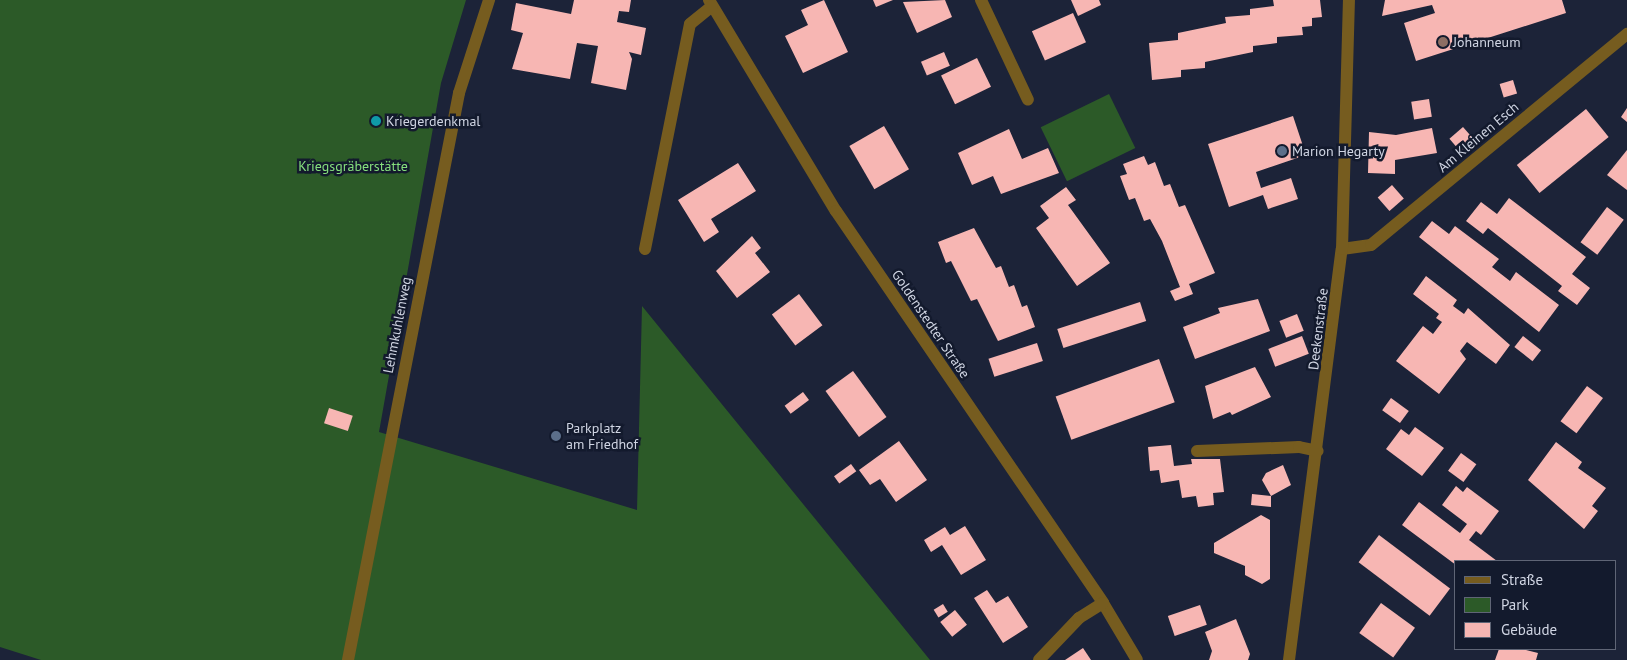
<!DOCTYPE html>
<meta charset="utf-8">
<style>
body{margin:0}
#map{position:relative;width:1627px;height:660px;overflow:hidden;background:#1c2338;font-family:"PT Sans",sans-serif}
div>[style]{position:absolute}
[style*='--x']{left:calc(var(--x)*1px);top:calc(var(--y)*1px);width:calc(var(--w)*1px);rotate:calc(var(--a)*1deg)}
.green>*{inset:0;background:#2c5a28;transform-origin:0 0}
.building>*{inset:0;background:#f7b6b3;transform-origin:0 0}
.minor>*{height:12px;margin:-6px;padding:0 6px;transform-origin:6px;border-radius:6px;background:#765c1f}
.dots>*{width:14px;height:14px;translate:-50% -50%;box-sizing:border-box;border:2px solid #131a2d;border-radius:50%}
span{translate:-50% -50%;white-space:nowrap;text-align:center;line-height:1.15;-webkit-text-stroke:5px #131a2d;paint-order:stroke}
.poi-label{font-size:14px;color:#d0d5e3}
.left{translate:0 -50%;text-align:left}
.street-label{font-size:14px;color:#d0d5e3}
.park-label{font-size:14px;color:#86df7d}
.legend{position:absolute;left:1454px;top:560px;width:162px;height:90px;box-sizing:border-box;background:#131a2d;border:1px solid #5f6576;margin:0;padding:6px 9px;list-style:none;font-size:15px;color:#d0d5e3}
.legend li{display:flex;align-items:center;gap:10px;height:25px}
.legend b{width:25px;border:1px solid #5f6576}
</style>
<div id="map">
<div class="green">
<i style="clip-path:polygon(0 0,466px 0,441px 83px,379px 432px,637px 510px,642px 306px,930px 660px,41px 660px,0 647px)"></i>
<i style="left:1109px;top:94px;width:60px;height:76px;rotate:64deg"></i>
</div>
<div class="building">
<i style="clip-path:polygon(574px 0,631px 0,629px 12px,619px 11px,617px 22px,646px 28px,641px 55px,629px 52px,632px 59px,626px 90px,591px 83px,598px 46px,577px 43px,570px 79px,512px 69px,523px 33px,511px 30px,516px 3px,571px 14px)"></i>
<i style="clip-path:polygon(824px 0,848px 52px,803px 73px,785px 36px,808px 25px,801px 10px)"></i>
<i style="clip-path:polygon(873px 0,893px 0,876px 7px)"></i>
<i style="clip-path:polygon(945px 0,952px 17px,917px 33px,903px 2px)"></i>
<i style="clip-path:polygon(1071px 0,1099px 0,1101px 5px,1078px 16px)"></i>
<i style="clip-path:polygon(1273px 0,1320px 0,1322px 17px,1312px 18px,1312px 26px,1302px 27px,1303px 35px,1277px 37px,1277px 43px,1253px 46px,1253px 52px,1205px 62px,1205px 68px,1181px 70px,1181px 77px,1152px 80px,1149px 43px,1178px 40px,1178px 33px,1226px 23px,1225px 17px,1250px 15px,1250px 9px,1274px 6px)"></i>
<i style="clip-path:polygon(1385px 0,1562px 0,1566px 13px,1416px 61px,1404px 23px,1435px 13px,1432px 5px,1382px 16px)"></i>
<i style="left:1073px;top:13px;width:32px;height:45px;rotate:66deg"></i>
<i style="left:944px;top:52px;width:15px;height:25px;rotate:67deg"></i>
<i style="left:977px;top:58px;width:32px;height:40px;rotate:64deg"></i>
<i style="left:1513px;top:80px;width:14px;height:14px;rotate:73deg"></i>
<i style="left:1429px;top:99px;width:18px;height:18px;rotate:81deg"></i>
<i style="clip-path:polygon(1627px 108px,1627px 122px,1621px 117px)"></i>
<i style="left:1586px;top:109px;width:36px;height:89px;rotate:51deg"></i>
<i style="clip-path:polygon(1293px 116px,1306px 155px,1256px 172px,1261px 188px,1291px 178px,1298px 199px,1268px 209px,1263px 195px,1229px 207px,1208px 144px)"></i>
<i style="left:884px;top:126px;width:50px;height:40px;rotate:60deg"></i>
<i style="left:1463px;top:127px;width:18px;height:18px;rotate:49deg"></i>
<i style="clip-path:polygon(1432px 128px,1437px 153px,1395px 160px,1395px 174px,1368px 173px,1369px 132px,1396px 135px)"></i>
<i style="clip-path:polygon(1009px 129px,1022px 159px,1048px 148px,1059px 173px,1001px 194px,993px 176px,972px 185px,958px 153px)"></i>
<i style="clip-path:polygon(1627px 150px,1627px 190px,1607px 175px)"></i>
<i style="clip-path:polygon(1144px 156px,1148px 165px,1155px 162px,1164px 186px,1170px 184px,1179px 207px,1185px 205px,1215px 273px,1189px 284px,1193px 294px,1175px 301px,1170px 291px,1180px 287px,1162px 241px,1150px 219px,1144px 221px,1135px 198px,1129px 200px,1120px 176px,1127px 174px,1123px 164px)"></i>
<i style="clip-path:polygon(738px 163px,756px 191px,711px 219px,719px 232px,704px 242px,678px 200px)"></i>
<i style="left:1392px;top:185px;width:18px;height:19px;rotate:49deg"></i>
<i style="clip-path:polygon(1066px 187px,1076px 200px,1068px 205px,1110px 263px,1077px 286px,1036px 228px,1049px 218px,1040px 206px)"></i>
<i style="clip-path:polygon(1509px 198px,1586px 257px,1572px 274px,1590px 288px,1577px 305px,1558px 291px,1562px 286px,1488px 228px,1483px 234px,1466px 221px,1481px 202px,1497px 214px)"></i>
<i style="left:1607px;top:207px;width:21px;height:44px;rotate:37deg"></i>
<i style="clip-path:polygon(1432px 221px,1449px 234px,1455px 226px,1499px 259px,1492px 267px,1510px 281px,1516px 272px,1559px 305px,1539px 332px,1419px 237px)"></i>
<i style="clip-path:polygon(974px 228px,996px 268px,1001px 266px,1009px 287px,1014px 285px,1022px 307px,1027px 305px,1035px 327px,998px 341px,977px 299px,971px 301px,951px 261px,946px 263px,938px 242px)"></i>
<i style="clip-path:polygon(752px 236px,761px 248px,755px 253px,770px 272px,737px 298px,716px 271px)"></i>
<i style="clip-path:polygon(1426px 276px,1457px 300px,1453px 306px,1464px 314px,1468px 308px,1510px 345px,1496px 364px,1467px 342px,1460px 351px,1466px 359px,1439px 394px,1396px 361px,1423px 326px,1433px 334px,1442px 322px,1436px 318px,1439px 314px,1413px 294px)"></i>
<i style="left:799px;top:294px;width:39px;height:34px;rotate:53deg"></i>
<i style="clip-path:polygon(1258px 299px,1270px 331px,1195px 359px,1183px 327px,1220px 313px,1218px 308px)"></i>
<i style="left:1140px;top:302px;width:20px;height:87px;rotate:72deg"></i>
<i style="left:1297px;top:314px;width:18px;height:19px;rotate:68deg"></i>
<i style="left:1302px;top:336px;width:19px;height:36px;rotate:69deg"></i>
<i style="left:1523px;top:336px;width:23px;height:14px;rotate:38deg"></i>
<i style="left:1037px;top:343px;width:19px;height:51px;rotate:72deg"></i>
<i style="left:1159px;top:359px;width:46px;height:110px;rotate:70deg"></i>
<i style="clip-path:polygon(1255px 367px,1271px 397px,1232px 415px,1230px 412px,1213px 419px,1205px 386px)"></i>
<i style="left:853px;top:371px;width:57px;height:34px;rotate:54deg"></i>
<i style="left:1587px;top:386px;width:20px;height:44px;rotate:37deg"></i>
<i style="left:803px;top:392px;width:10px;height:23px;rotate:53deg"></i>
<i style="left:1391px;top:398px;width:22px;height:15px;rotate:36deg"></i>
<i style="left:329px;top:408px;width:25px;height:16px;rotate:18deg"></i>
<i style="clip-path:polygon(1415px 427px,1444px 448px,1422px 476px,1386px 449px,1401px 429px,1409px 435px)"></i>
<i style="clip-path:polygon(899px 441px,927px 480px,896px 502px,880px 479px,870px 485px,859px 470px)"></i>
<i style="clip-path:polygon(1556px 442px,1582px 462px,1578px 468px,1606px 488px,1592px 506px,1598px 511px,1584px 529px,1528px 480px)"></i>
<i style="clip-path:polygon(1171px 445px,1174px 466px,1192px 464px,1191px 459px,1220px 459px,1224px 492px,1213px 493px,1214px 505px,1198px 507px,1196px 496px,1182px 498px,1179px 480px,1161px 483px,1159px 470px,1150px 471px,1148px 447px)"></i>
<i style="left:1461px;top:453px;width:19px;height:22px;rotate:36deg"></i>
<i style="left:851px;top:464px;width:9px;height:21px;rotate:54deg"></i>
<i style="clip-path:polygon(1283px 465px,1291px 485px,1271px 496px,1271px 507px,1251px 505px,1252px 494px,1271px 496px,1262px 480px,1266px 473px)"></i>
<i style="clip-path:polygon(1456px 486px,1463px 492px,1467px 487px,1499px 511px,1481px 535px,1476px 531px,1469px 540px,1497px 561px,1456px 561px,1456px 565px,1402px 525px,1419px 502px,1460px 533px,1467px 524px,1442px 505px)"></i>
<i style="clip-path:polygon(1261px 515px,1270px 520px,1270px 579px,1262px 584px,1245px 575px,1245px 566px,1214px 553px,1214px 543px)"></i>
<i style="clip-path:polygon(965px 526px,986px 560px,961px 575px,942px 545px,931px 552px,924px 540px,945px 527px,950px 535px)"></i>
<i style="left:1379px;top:535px;width:89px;height:34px;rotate:37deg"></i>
<i style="clip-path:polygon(987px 590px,996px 603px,1008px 596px,1028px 627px,1003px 643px,974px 598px)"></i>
<i style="left:1381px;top:603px;width:42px;height:37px;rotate:36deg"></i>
<i style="left:943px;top:604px;width:9px;height:11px;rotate:58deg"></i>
<i style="left:1200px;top:605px;width:21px;height:34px;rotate:71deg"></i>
<i style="left:955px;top:610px;width:19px;height:19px;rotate:51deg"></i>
<i style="clip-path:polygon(1236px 619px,1250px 654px,1248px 660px,1209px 660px,1212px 651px,1205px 632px)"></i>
<i style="clip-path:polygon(1083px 648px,1091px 660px,1065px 660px)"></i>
<i style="clip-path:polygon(1499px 649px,1522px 649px,1538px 653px,1536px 660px,1495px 660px)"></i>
</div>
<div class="minor">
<i style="--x:709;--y:0;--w:246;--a:59"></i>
<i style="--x:836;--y:211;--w:474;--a:55.7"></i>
<i style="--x:1103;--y:603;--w:66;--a:59.2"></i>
<i style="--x:981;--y:0;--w:110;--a:64.8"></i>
<i style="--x:645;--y:249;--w:229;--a:-78.7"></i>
<i style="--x:690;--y:24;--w:28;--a:-39"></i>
<i style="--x:1342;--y:249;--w:29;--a:-8"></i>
<i style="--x:1371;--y:245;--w:332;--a:-39.5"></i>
<i style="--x:1197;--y:451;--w:102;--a:-2.2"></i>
<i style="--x:1299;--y:447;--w:19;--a:12"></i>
<i style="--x:348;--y:660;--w:578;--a:-78.92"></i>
<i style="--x:459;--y:93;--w:98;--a:-72.1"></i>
<i style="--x:1039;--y:660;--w:58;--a:-46.4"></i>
<i style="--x:1079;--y:618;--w:28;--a:-32"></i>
<i style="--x:1289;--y:660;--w:414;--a:-82.7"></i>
<i style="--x:1342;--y:249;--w:249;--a:-88.4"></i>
</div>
<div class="dots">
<i style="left:1443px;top:42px;background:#8d6e63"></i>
<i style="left:376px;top:121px;background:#0f9aa8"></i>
<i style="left:1282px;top:151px;background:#5c6f8a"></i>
<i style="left:556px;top:436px;background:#5c6f8a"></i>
</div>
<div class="poi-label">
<span class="left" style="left:1453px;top:42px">Johanneum</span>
<span class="left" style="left:386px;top:121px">Kriegerdenkmal</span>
<span class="left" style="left:1292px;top:151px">Marion Hegarty</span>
<span class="left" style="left:566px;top:436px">Parkplatz<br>am Friedhof</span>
</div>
<div class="street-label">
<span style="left:1478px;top:137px;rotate:-40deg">Am Kleinen Esch</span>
<span style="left:931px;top:324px;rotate:56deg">Goldenstedter Straße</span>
<span style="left:397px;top:325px;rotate:-79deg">Lehmkuhlenweg</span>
<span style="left:1318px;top:329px;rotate:-83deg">Deekenstraße</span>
</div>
<div class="park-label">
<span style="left:353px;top:166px">Kriegsgräberstätte</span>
</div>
<ul class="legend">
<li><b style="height:6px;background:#765c1f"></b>Straße</li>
<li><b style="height:14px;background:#2c5a28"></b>Park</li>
<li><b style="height:14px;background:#f7b6b3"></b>Gebäude</li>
</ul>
</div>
